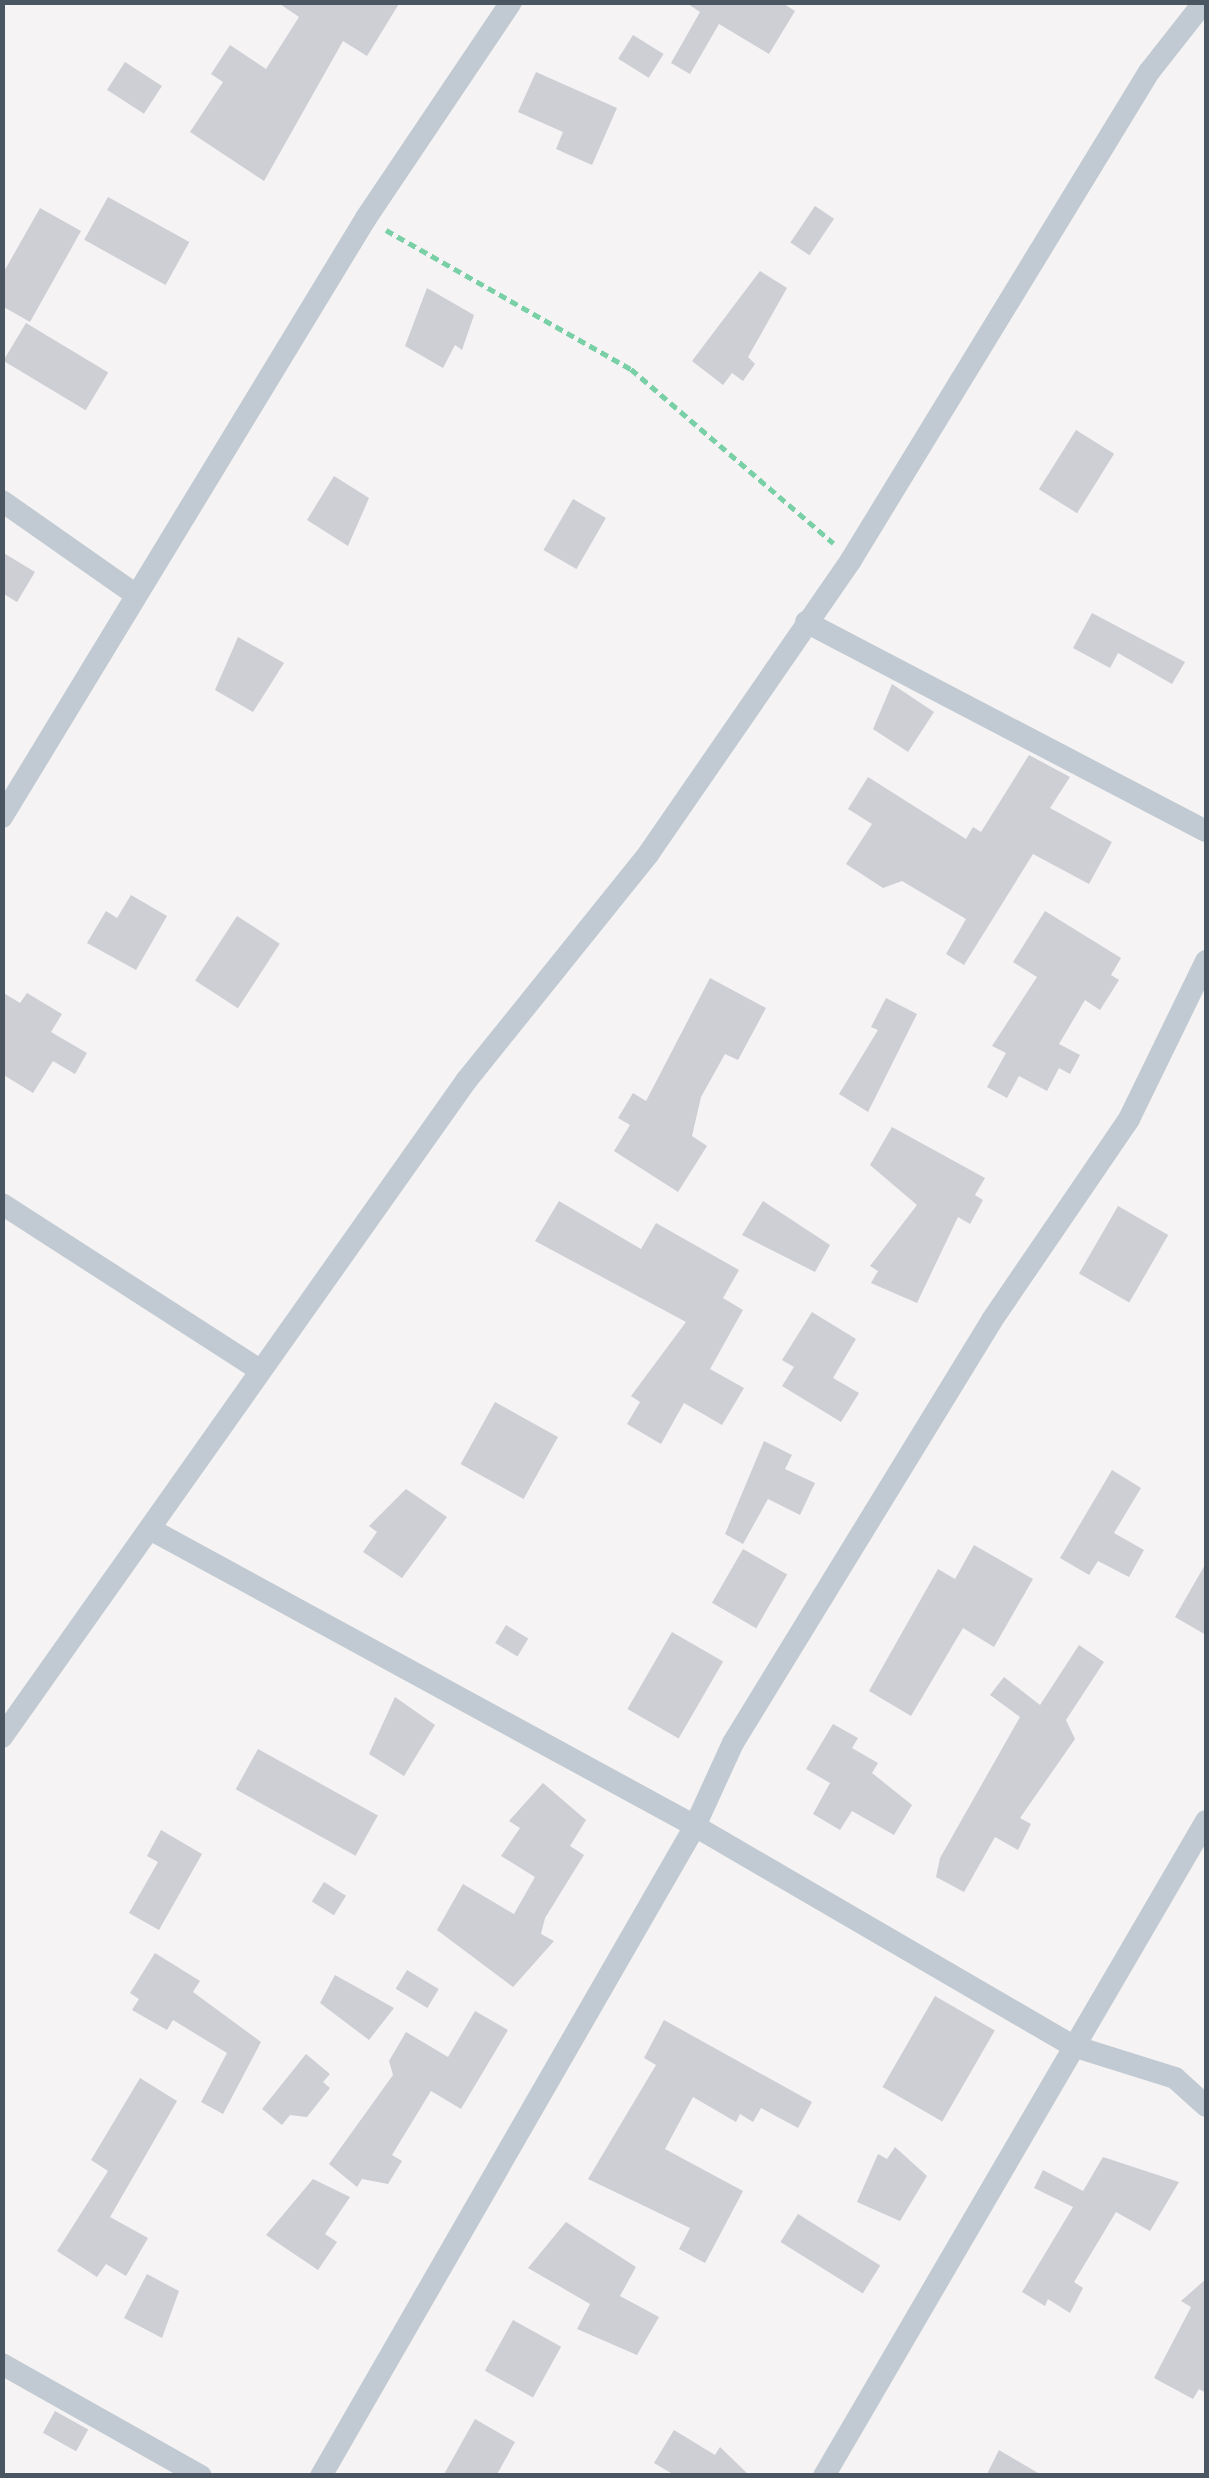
<!DOCTYPE html>
<style>
body{margin:0}
#map{position:relative;width:1209px;height:2478px;overflow:hidden;background:#f5f3f3;font-family:Montserrat,sans-serif}
div>[style]{position:absolute}
[style*='--x']{left:calc(var(--x)*1px);top:calc(var(--y)*1px);width:calc(var(--w)*1px);rotate:calc(var(--a)*1deg)}
.building>*{inset:0;background:#cdcfd5;transform-origin:0 0}
.path>*{height:5px;margin-top:-2.5px;transform-origin:0;background:repeating-linear-gradient(90deg,#7ad0a6 0 8px,transparent 0 13px)}
.minor>*{height:22px;margin:-11px;padding:0 11px;transform-origin:11px;border-radius:11px;background:#c1cad2}
span{translate:-50% -50%;white-space:nowrap;text-align:center;line-height:1.15;-webkit-text-stroke:9px #fff;paint-order:stroke}
.frame{position:absolute;inset:0;border:5px solid #4a5661;pointer-events:none}
</style>
<div id="map">
<div class="building">
<i style="clip-path:polygon(277px 2px,400px 2px,367px 56px,343px 41px,264px 181px,190px 132px,223px 82px,211px 74px,230px 45px,266px 69px,299px 17px)"></i>
<i style="clip-path:polygon(685px 2px,781px 2px,795px 11px,769px 54px,719px 24px,690px 74px,671px 63px,700px 12px)"></i>
<i style="left:633px;top:35px;width:36px;height:28px;rotate:32deg"></i>
<i style="left:125px;top:62px;width:44px;height:33px;rotate:33deg"></i>
<i style="clip-path:polygon(536px 72px,617px 108px,592px 165px,556px 149px,563px 132px,518px 112px)"></i>
<i style="left:108px;top:197px;width:93px;height:49px;rotate:29deg"></i>
<i style="left:815px;top:206px;width:23px;height:44px;rotate:34deg"></i>
<i style="clip-path:polygon(40px 208px,81px 231px,30px 322px,2px 306px,2px 275px)"></i>
<i style="clip-path:polygon(760px 271px,787px 288px,748px 357px,755px 364px,743px 381px,732px 373px,723px 385px,692px 361px)"></i>
<i style="clip-path:polygon(427px 288px,474px 315px,462px 350px,455px 345px,443px 368px,405px 346px)"></i>
<i style="left:26px;top:323px;width:96px;height:44px;rotate:31deg"></i>
<i style="left:1076px;top:430px;width:45px;height:70px;rotate:32deg"></i>
<i style="clip-path:polygon(334px 476px,369px 498px,348px 546px,307px 520px)"></i>
<i style="left:573px;top:499px;width:38px;height:59px;rotate:30deg"></i>
<i style="clip-path:polygon(2px 552px,35px 572px,17px 602px,2px 593px)"></i>
<i style="clip-path:polygon(1092px 613px,1185px 662px,1172px 684px,1118px 653px,1110px 668px,1073px 648px)"></i>
<i style="clip-path:polygon(238px 637px,284px 663px,253px 712px,215px 690px)"></i>
<i style="clip-path:polygon(892px 684px,934px 712px,908px 752px,873px 729px)"></i>
<i style="clip-path:polygon(1029px 755px,1070px 777px,1050px 808px,1112px 842px,1089px 884px,1033px 854px,964px 965px,946px 954px,966px 919px,902px 881px,883px 888px,846px 864px,872px 824px,848px 809px,868px 777px,966px 839px,973px 827px,981px 832px)"></i>
<i style="clip-path:polygon(131px 895px,167px 916px,136px 970px,87px 943px,106px 911px,117px 918px)"></i>
<i style="clip-path:polygon(1045px 911px,1121px 958px,1111px 975px,1119px 980px,1100px 1010px,1085px 1000px,1059px 1044px,1080px 1055px,1070px 1074px,1059px 1068px,1047px 1091px,1019px 1076px,1007px 1098px,987px 1087px,1006px 1053px,992px 1046px,1037px 977px,1013px 962px)"></i>
<i style="left:237px;top:916px;width:51px;height:77px;rotate:33deg"></i>
<i style="clip-path:polygon(710px 978px,766px 1008px,738px 1060px,725px 1054px,701px 1097px,692px 1136px,707px 1146px,678px 1192px,614px 1151px,630px 1125px,618px 1118px,633px 1093px,646px 1101px)"></i>
<i style="clip-path:polygon(2px 992px,20px 1003px,27px 993px,62px 1014px,51px 1032px,87px 1053px,75px 1074px,53px 1061px,33px 1093px,2px 1074px)"></i>
<i style="clip-path:polygon(886px 998px,917px 1014px,868px 1112px,839px 1094px,878px 1030px,871px 1027px)"></i>
<i style="clip-path:polygon(892px 1127px,985px 1178px,975px 1195px,983px 1200px,970px 1224px,958px 1217px,917px 1303px,871px 1283px,878px 1271px,870px 1266px,917px 1205px,870px 1165px)"></i>
<i style="clip-path:polygon(559px 1201px,641px 1249px,656px 1223px,739px 1270px,723px 1298px,743px 1310px,710px 1369px,744px 1388px,722px 1425px,684px 1403px,661px 1444px,627px 1424px,640px 1402px,631px 1396px,686px 1322px,535px 1241px)"></i>
<i style="clip-path:polygon(763px 1201px,830px 1245px,815px 1272px,742px 1235px)"></i>
<i style="left:1118px;top:1206px;width:58px;height:78px;rotate:30deg"></i>
<i style="clip-path:polygon(812px 1312px,856px 1339px,833px 1378px,859px 1393px,841px 1422px,782px 1386px,794px 1367px,782px 1360px)"></i>
<i style="left:495px;top:1402px;width:72px;height:71px;rotate:29deg"></i>
<i style="clip-path:polygon(764px 1441px,792px 1455px,785px 1469px,815px 1483px,800px 1515px,768px 1499px,743px 1544px,725px 1534px)"></i>
<i style="clip-path:polygon(1112px 1470px,1141px 1488px,1114px 1533px,1144px 1550px,1129px 1577px,1098px 1561px,1089px 1575px,1060px 1558px)"></i>
<i style="clip-path:polygon(406px 1489px,447px 1517px,402px 1578px,363px 1552px,377px 1532px,369px 1526px)"></i>
<i style="clip-path:polygon(974px 1545px,1033px 1579px,994px 1647px,963px 1628px,911px 1716px,869px 1691px,938px 1569px,955px 1579px)"></i>
<i style="left:743px;top:1549px;width:51px;height:62px;rotate:30deg"></i>
<i style="clip-path:polygon(1206px 1563px,1206px 1635px,1175px 1617px)"></i>
<i style="left:506px;top:1625px;width:26px;height:21px;rotate:31deg"></i>
<i style="left:672px;top:1632px;width:59px;height:89px;rotate:30deg"></i>
<i style="clip-path:polygon(1079px 1645px,1104px 1662px,1066px 1720px,1075px 1739px,1020px 1818px,1031px 1824px,1018px 1850px,995px 1837px,964px 1892px,936px 1877px,940px 1858px,1020px 1717px,990px 1695px,1004px 1677px,1040px 1705px)"></i>
<i style="clip-path:polygon(395px 1697px,435px 1725px,404px 1776px,369px 1754px)"></i>
<i style="clip-path:polygon(833px 1724px,858px 1738px,852px 1748px,878px 1763px,872px 1773px,912px 1805px,894px 1835px,852px 1811px,840px 1830px,813px 1814px,830px 1783px,806px 1769px)"></i>
<i style="left:258px;top:1749px;width:137px;height:46px;rotate:29deg"></i>
<i style="clip-path:polygon(543px 1783px,586px 1820px,570px 1846px,584px 1855px,545px 1918px,541px 1934px,554px 1941px,513px 1987px,437px 1930px,463px 1884px,514px 1914px,535px 1877px,501px 1856px,520px 1828px,509px 1821px)"></i>
<i style="clip-path:polygon(161px 1830px,202px 1854px,159px 1930px,129px 1913px,158px 1862px,147px 1856px)"></i>
<i style="left:324px;top:1882px;width:26px;height:23px;rotate:32deg"></i>
<i style="clip-path:polygon(155px 1953px,200px 1981px,193px 1992px,261px 2042px,223px 2114px,201px 2102px,227px 2053px,173px 2020px,167px 2030px,132px 2010px,139px 1999px,130px 1993px)"></i>
<i style="left:407px;top:1970px;width:37px;height:22px;rotate:31deg"></i>
<i style="clip-path:polygon(335px 1975px,394px 2008px,369px 2040px,320px 2003px)"></i>
<i style="left:935px;top:1996px;width:69px;height:105px;rotate:30deg"></i>
<i style="clip-path:polygon(475px 2011px,508px 2030px,461px 2109px,431px 2091px,392px 2155px,402px 2161px,388px 2184px,362px 2179px,357px 2187px,329px 2164px,393px 2075px,389px 2061px,406px 2032px,448px 2057px)"></i>
<i style="clip-path:polygon(664px 2020px,812px 2102px,798px 2128px,761px 2108px,753px 2122px,740px 2114px,736px 2122px,693px 2097px,665px 2149px,743px 2191px,705px 2263px,679px 2249px,690px 2228px,588px 2179px,656px 2065px,644px 2058px)"></i>
<i style="clip-path:polygon(306px 2054px,330px 2074px,323px 2082px,330px 2088px,307px 2117px,290px 2115px,282px 2125px,262px 2109px)"></i>
<i style="clip-path:polygon(140px 2078px,177px 2101px,110px 2217px,148px 2238px,126px 2276px,106px 2264px,97px 2277px,57px 2251px,108px 2171px,91px 2160px)"></i>
<i style="clip-path:polygon(895px 2147px,927px 2176px,900px 2221px,857px 2202px,878px 2154px,887px 2159px)"></i>
<i style="clip-path:polygon(1103px 2157px,1179px 2182px,1150px 2231px,1116px 2212px,1074px 2282px,1083px 2288px,1070px 2313px,1048px 2299px,1045px 2306px,1022px 2292px,1073px 2207px,1034px 2188px,1043px 2170px,1083px 2191px)"></i>
<i style="clip-path:polygon(313px 2179px,350px 2197px,325px 2234px,337px 2242px,318px 2270px,266px 2235px)"></i>
<i style="left:798px;top:2214px;width:97px;height:33px;rotate:32deg"></i>
<i style="clip-path:polygon(566px 2222px,636px 2267px,620px 2296px,659px 2317px,637px 2355px,577px 2329px,590px 2304px,528px 2268px)"></i>
<i style="clip-path:polygon(147px 2274px,179px 2291px,162px 2338px,124px 2318px)"></i>
<i style="clip-path:polygon(1206px 2279px,1206px 2393px,1199px 2389px,1193px 2399px,1154px 2378px,1191px 2307px,1181px 2301px)"></i>
<i style="left:513px;top:2320px;width:55px;height:58px;rotate:29deg"></i>
<i style="left:55px;top:2411px;width:38px;height:25px;rotate:29deg"></i>
<i style="clip-path:polygon(475px 2419px,515px 2442px,496px 2476px,443px 2476px)"></i>
<i style="clip-path:polygon(674px 2430px,715px 2455px,720px 2447px,750px 2476px,676px 2476px,654px 2463px)"></i>
<i style="clip-path:polygon(999px 2450px,1043px 2476px,986px 2476px)"></i>
</div>
<div class="path">
<i style="--x:386;--y:230;--w:282;--a:29.6"></i>
<i style="--x:631;--y:369;--w:267;--a:40.7"></i>
</div>
<div class="minor">
<i style="--x:2;--y:501;--w:162;--a:35"></i>
<i style="--x:806;--y:622;--w:451;--a:27.6"></i>
<i style="--x:2;--y:817;--w:701;--a:-58.71"></i>
<i style="--x:366;--y:218;--w:260;--a:-56.1"></i>
<i style="--x:2;--y:1204;--w:307;--a:32.8"></i>
<i style="--x:150;--y:1529;--w:621;--a:28.59"></i>
<i style="--x:695;--y:1826;--w:437;--a:30.2"></i>
<i style="--x:1073;--y:2046;--w:107;--a:17.4"></i>
<i style="--x:1175;--y:2078;--w:42;--a:42.1"></i>
<i style="--x:2;--y:1737;--w:804;--a:-54.73"></i>
<i style="--x:466;--y:1081;--w:292;--a:-51.2"></i>
<i style="--x:649;--y:853;--w:356;--a:-55.4"></i>
<i style="--x:851;--y:560;--w:572;--a:-58.59"></i>
<i style="--x:1149;--y:72;--w:89;--a:-51.8"></i>
<i style="--x:2;--y:2364;--w:228;--a:29.4"></i>
<i style="--x:321;--y:2476;--w:750;--a:-60.08"></i>
<i style="--x:695;--y:1826;--w:91;--a:-65.4"></i>
<i style="--x:733;--y:1743;--w:496;--a:-58.5"></i>
<i style="--x:992;--y:1320;--w:243;--a:-55.7"></i>
<i style="--x:1129;--y:1119;--w:176;--a:-64"></i>
<i style="--x:824;--y:2476;--w:758;--a:-59.75"></i>
</div>
<div class="frame"></div>
</div>
